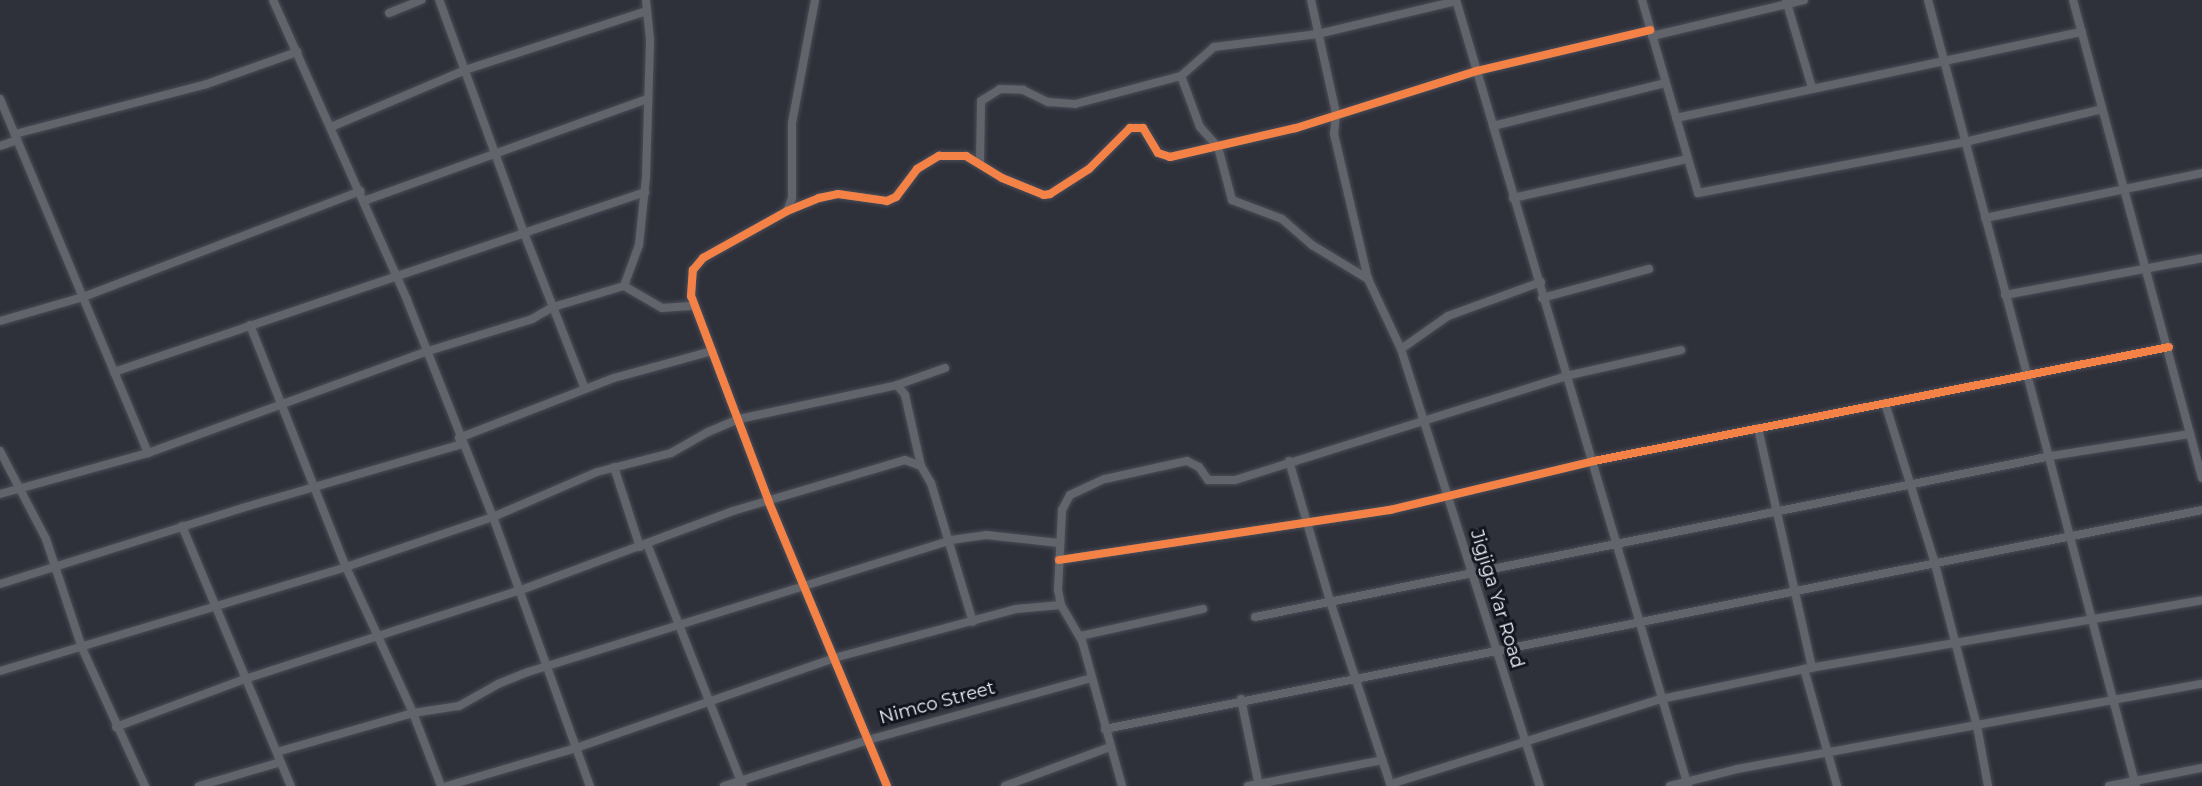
<!DOCTYPE html>
<style>
body{margin:0}
#map{position:relative;width:2202px;height:786px;overflow:hidden;background:#2e303a;font-family:Montserrat,sans-serif}
div>[style]{position:absolute}
[style*='--x']{left:calc(var(--x)*1px);top:calc(var(--y)*1px);width:calc(var(--w)*1px);rotate:calc(var(--a)*1deg)}
.roads{filter:drop-shadow(0 0 2px #4b4c56) drop-shadow(0 0 2px #4b4c56)}
.minor>*{height:8px;margin:-4px;padding:0 4px;transform-origin:4px;border-radius:4px;background:#62646c}
.cycleway>*{height:8px;margin:-4px;padding:0 4px;transform-origin:4px;border-radius:4px;background:#f48246}
span{translate:-50% -50%;white-space:nowrap;text-align:center;line-height:1.15;-webkit-text-stroke:6px #13151e;paint-order:stroke}
.street-label{font-size:18px;color:#f0f2fd}
</style>
<div id="map">
<div class="roads">
<div class="minor">
<i style="--x:273;--y:0;--w:329;--a:65.9"></i>
<i style="--x:407;--y:300;--w:233;--a:68.4"></i>
<i style="--x:493;--y:517;--w:286;--a:70.2"></i>
<i style="--x:1311;--y:0;--w:116;--a:77.5"></i>
<i style="--x:1336;--y:113;--w:21;--a:95"></i>
<i style="--x:1334;--y:134;--w:149;--a:76.8"></i>
<i style="--x:1456;--y:0;--w:820;--a:73.56"></i>
<i style="--x:1642;--y:0;--w:201;--a:73.8"></i>
<i style="--x:1698;--y:193;--w:272;--a:-10.8"></i>
<i style="--x:1965;--y:142;--w:141;--a:-13.5"></i>
<i style="--x:1786;--y:0;--w:92;--a:73.5"></i>
<i style="--x:1928;--y:0;--w:813;--a:75.18"></i>
<i style="--x:2073;--y:0;--w:495;--a:74.9"></i>
<i style="--x:389;--y:13;--w:35;--a:-22"></i>
<i style="--x:1652;--y:36;--w:156;--a:-13.3"></i>
<i style="--x:1181;--y:76;--w:44;--a:-41.3"></i>
<i style="--x:1214;--y:47;--w:105;--a:-7.1"></i>
<i style="--x:1318;--y:34;--w:142;--a:-13.4"></i>
<i style="--x:0;--y:99;--w:384;--a:67.3"></i>
<i style="--x:1676;--y:118;--w:415;--a:-12"></i>
<i style="--x:1493;--y:126;--w:177;--a:-14"></i>
<i style="--x:331;--y:127;--w:146;--a:-23"></i>
<i style="--x:465;--y:70;--w:191;--a:-18"></i>
<i style="--x:15;--y:134;--w:198;--a:-14.6"></i>
<i style="--x:207;--y:84;--w:96;--a:-19.6"></i>
<i style="--x:0;--y:146;--w:18;--a:-19"></i>
<i style="--x:980;--y:161;--w:60;--a:-89"></i>
<i style="--x:981;--y:101;--w:22;--a:-32"></i>
<i style="--x:1000;--y:89;--w:23;--a:2"></i>
<i style="--x:1023;--y:90;--w:28;--a:26"></i>
<i style="--x:1048;--y:102;--w:27;--a:4"></i>
<i style="--x:1075;--y:104;--w:110;--a:-14.8"></i>
<i style="--x:1181;--y:76;--w:54;--a:69.6"></i>
<i style="--x:1200;--y:127;--w:27;--a:48"></i>
<i style="--x:1218;--y:147;--w:55;--a:75.2"></i>
<i style="--x:1232;--y:200;--w:53;--a:20.8"></i>
<i style="--x:1282;--y:219;--w:40;--a:41"></i>
<i style="--x:1312;--y:245;--w:66;--a:31.3"></i>
<i style="--x:1368;--y:279;--w:77;--a:64.8"></i>
<i style="--x:1401;--y:349;--w:459;--a:72.4"></i>
<i style="--x:1513;--y:198;--w:179;--a:-12.6"></i>
<i style="--x:364;--y:201;--w:302;--a:-19.8"></i>
<i style="--x:787;--y:211;--w:14;--a:-69"></i>
<i style="--x:792;--y:198;--w:75;--a:-90"></i>
<i style="--x:792;--y:123;--w:125;--a:-79.4"></i>
<i style="--x:1985;--y:218;--w:222;--a:-11.7"></i>
<i style="--x:624;--y:286;--w:44;--a:-69.9"></i>
<i style="--x:639;--y:245;--w:68;--a:-84.1"></i>
<i style="--x:646;--y:177;--w:137;--a:-88.3"></i>
<i style="--x:650;--y:40;--w:40;--a:-95.7"></i>
<i style="--x:2005;--y:295;--w:200;--a:-10.6"></i>
<i style="--x:1542;--y:298;--w:111;--a:-15.2"></i>
<i style="--x:0;--y:321;--w:86;--a:-16.1"></i>
<i style="--x:83;--y:297;--w:297;--a:-20.9"></i>
<i style="--x:250;--y:325;--w:260;--a:68.4"></i>
<i style="--x:346;--y:567;--w:161;--a:65.3"></i>
<i style="--x:413;--y:713;--w:78;--a:69"></i>
<i style="--x:1401;--y:349;--w:57;--a:-35.1"></i>
<i style="--x:1448;--y:316;--w:99;--a:-20.1"></i>
<i style="--x:114;--y:372;--w:433;--a:-18.7"></i>
<i style="--x:524;--y:233;--w:248;--a:-110"></i>
<i style="--x:897;--y:385;--w:13;--a:51"></i>
<i style="--x:905;--y:395;--w:73;--a:77.3"></i>
<i style="--x:585;--y:389;--w:88;--a:-111.3"></i>
<i style="--x:553;--y:307;--w:74;--a:-16.5"></i>
<i style="--x:624;--y:286;--w:44;--a:30.1"></i>
<i style="--x:662;--y:308;--w:32;--a:-4"></i>
<i style="--x:1885;--y:403;--w:169;--a:72.7"></i>
<i style="--x:1935;--y:564;--w:167;--a:75.5"></i>
<i style="--x:1977;--y:726;--w:61;--a:79.6"></i>
<i style="--x:1758;--y:428;--w:246;--a:77.3"></i>
<i style="--x:459;--y:438;--w:166;--a:-21.2"></i>
<i style="--x:614;--y:378;--w:102;--a:-15.4"></i>
<i style="--x:0;--y:451;--w:99;--a:62.4"></i>
<i style="--x:46;--y:539;--w:115;--a:71.7"></i>
<i style="--x:82;--y:648;--w:152;--a:65.5"></i>
<i style="--x:1289;--y:461;--w:146;--a:73.7"></i>
<i style="--x:1330;--y:601;--w:195;--a:71.8"></i>
<i style="--x:614;--y:467;--w:84;--a:72"></i>
<i style="--x:0;--y:494;--w:154;--a:-15.5"></i>
<i style="--x:148;--y:453;--w:295;--a:-20"></i>
<i style="--x:425;--y:352;--w:112;--a:-17.1"></i>
<i style="--x:532;--y:319;--w:24;--a:-30"></i>
<i style="--x:553;--y:307;--w:79;--a:-111.4"></i>
<i style="--x:524;--y:233;--w:128;--a:-18.7"></i>
<i style="--x:182;--y:526;--w:282;--a:67.3"></i>
<i style="--x:647;--y:544;--w:260;--a:68.4"></i>
<i style="--x:1059;--y:560;--w:335;--a:-8.6"></i>
<i style="--x:1390;--y:510;--w:210;--a:-13.5"></i>
<i style="--x:1594;--y:461;--w:586;--a:-11.21"></i>
<i style="--x:0;--y:584;--w:254;--a:-17.4"></i>
<i style="--x:242;--y:508;--w:229;--a:-16.2"></i>
<i style="--x:1255;--y:617;--w:812;--a:-11.43"></i>
<i style="--x:2051;--y:456;--w:141;--a:-9"></i>
<i style="--x:1080;--y:636;--w:126;--a:-12.4"></i>
<i style="--x:1804;--y:669;--w:122;--a:74.2"></i>
<i style="--x:0;--y:671;--w:361;--a:-16.7"></i>
<i style="--x:346;--y:567;--w:155;--a:-18.8"></i>
<i style="--x:493;--y:517;--w:113;--a:-23.4"></i>
<i style="--x:597;--y:472;--w:76;--a:-14.4"></i>
<i style="--x:671;--y:453;--w:43;--a:-29.6"></i>
<i style="--x:708;--y:432;--w:34;--a:-23"></i>
<i style="--x:739;--y:419;--w:162;--a:-12.1"></i>
<i style="--x:897;--y:385;--w:51;--a:-19.5"></i>
<i style="--x:1241;--y:699;--w:89;--a:78.3"></i>
<i style="--x:116;--y:727;--w:141;--a:-20.4"></i>
<i style="--x:248;--y:678;--w:284;--a:-17.9"></i>
<i style="--x:518;--y:591;--w:229;--a:-20.4"></i>
<i style="--x:733;--y:511;--w:179;--a:-16.5"></i>
<i style="--x:905;--y:460;--w:17;--a:21"></i>
<i style="--x:921;--y:466;--w:20;--a:60"></i>
<i style="--x:931;--y:483;--w:145;--a:73.2"></i>
<i style="--x:1105;--y:729;--w:1119;--a:-11.29"></i>
<i style="--x:277;--y:752;--w:141;--a:-16"></i>
<i style="--x:413;--y:713;--w:47;--a:-8.7"></i>
<i style="--x:459;--y:706;--w:45;--a:-29.4"></i>
<i style="--x:498;--y:684;--w:32;--a:-22"></i>
<i style="--x:528;--y:672;--w:443;--a:-17.3"></i>
<i style="--x:951;--y:540;--w:35;--a:-8"></i>
<i style="--x:986;--y:535;--w:73;--a:6.3"></i>
<i style="--x:1391;--y:784;--w:283;--a:-17.5"></i>
<i style="--x:1661;--y:699;--w:146;--a:-11.8"></i>
<i style="--x:1804;--y:669;--w:404;--a:-9.8"></i>
<i style="--x:199;--y:786;--w:85;--a:-16.3"></i>
<i style="--x:447;--y:786;--w:134;--a:-16.4"></i>
<i style="--x:576;--y:748;--w:273;--a:-19.2"></i>
<i style="--x:834;--y:658;--w:188;--a:-15.1"></i>
<i style="--x:1016;--y:609;--w:45;--a:-5.1"></i>
<i style="--x:724;--y:786;--w:151;--a:-17.7"></i>
<i style="--x:868;--y:740;--w:232;--a:-15.5"></i>
<i style="--x:887;--y:786;--w:308;--a:-112.6"></i>
<i style="--x:769;--y:502;--w:220;--a:-110.7"></i>
<i style="--x:691;--y:296;--w:26;--a:-86"></i>
<i style="--x:693;--y:270;--w:16;--a:-50"></i>
<i style="--x:703;--y:258;--w:96;--a:-29.2"></i>
<i style="--x:787;--y:211;--w:35;--a:-22"></i>
<i style="--x:819;--y:198;--w:19;--a:-12"></i>
<i style="--x:838;--y:194;--w:49;--a:8.1"></i>
<i style="--x:887;--y:201;--w:10;--a:-24"></i>
<i style="--x:896;--y:197;--w:35;--a:-53"></i>
<i style="--x:917;--y:169;--w:26;--a:-31"></i>
<i style="--x:939;--y:156;--w:27;--a:0"></i>
<i style="--x:966;--y:156;--w:42;--a:31.4"></i>
<i style="--x:1002;--y:178;--w:45;--a:22"></i>
<i style="--x:1044;--y:195;--w:6;--a:-9"></i>
<i style="--x:1050;--y:194;--w:46;--a:-32.7"></i>
<i style="--x:1089;--y:169;--w:58;--a:-45"></i>
<i style="--x:1130;--y:128;--w:13;--a:0"></i>
<i style="--x:1143;--y:128;--w:29;--a:59"></i>
<i style="--x:1158;--y:153;--w:13;--a:18"></i>
<i style="--x:1170;--y:157;--w:129;--a:-13"></i>
<i style="--x:1296;--y:128;--w:190;--a:-17.5"></i>
<i style="--x:1477;--y:71;--w:178;--a:-13.3"></i>
<i style="--x:1005;--y:786;--w:112;--a:-20.4"></i>
<i style="--x:1122;--y:786;--w:150;--a:-105.4"></i>
<i style="--x:1082;--y:641;--w:42;--a:-120.3"></i>
<i style="--x:1061;--y:605;--w:15;--a:-101"></i>
<i style="--x:1058;--y:590;--w:80;--a:-87.1"></i>
<i style="--x:1062;--y:510;--w:17;--a:-62"></i>
<i style="--x:1070;--y:495;--w:38;--a:-25"></i>
<i style="--x:1105;--y:479;--w:84;--a:-12.4"></i>
<i style="--x:1187;--y:461;--w:13;--a:27"></i>
<i style="--x:1199;--y:467;--w:16;--a:55"></i>
<i style="--x:1208;--y:480;--w:27;--a:0"></i>
<i style="--x:1235;--y:480;--w:347;--a:-17.4"></i>
<i style="--x:1566;--y:376;--w:118;--a:-12.7"></i>
<i style="--x:1248;--y:786;--w:137;--a:-10.9"></i>
<i style="--x:1670;--y:786;--w:69;--a:-14.2"></i>
<i style="--x:1737;--y:769;--w:473;--a:-10.4"></i>
<i style="--x:2109;--y:786;--w:95;--a:-11"></i>
</div>
</div>
<div class="cycleway">
<i style="--x:1059;--y:560;--w:335;--a:-8.6"></i>
<i style="--x:1390;--y:510;--w:210;--a:-13.5"></i>
<i style="--x:1594;--y:461;--w:586;--a:-11.21"></i>
<i style="--x:887;--y:786;--w:308;--a:-112.6"></i>
<i style="--x:769;--y:502;--w:220;--a:-110.7"></i>
<i style="--x:691;--y:296;--w:26;--a:-86"></i>
<i style="--x:693;--y:270;--w:16;--a:-50"></i>
<i style="--x:703;--y:258;--w:96;--a:-29.2"></i>
<i style="--x:787;--y:211;--w:35;--a:-22"></i>
<i style="--x:819;--y:198;--w:19;--a:-12"></i>
<i style="--x:838;--y:194;--w:49;--a:8.1"></i>
<i style="--x:887;--y:201;--w:10;--a:-24"></i>
<i style="--x:896;--y:197;--w:35;--a:-53"></i>
<i style="--x:917;--y:169;--w:26;--a:-31"></i>
<i style="--x:939;--y:156;--w:27;--a:0"></i>
<i style="--x:966;--y:156;--w:42;--a:31.4"></i>
<i style="--x:1002;--y:178;--w:45;--a:22"></i>
<i style="--x:1044;--y:195;--w:6;--a:-9"></i>
<i style="--x:1050;--y:194;--w:46;--a:-32.7"></i>
<i style="--x:1089;--y:169;--w:58;--a:-45"></i>
<i style="--x:1130;--y:128;--w:13;--a:0"></i>
<i style="--x:1143;--y:128;--w:29;--a:59"></i>
<i style="--x:1158;--y:153;--w:13;--a:18"></i>
<i style="--x:1170;--y:157;--w:129;--a:-13"></i>
<i style="--x:1296;--y:128;--w:190;--a:-17.5"></i>
<i style="--x:1477;--y:71;--w:178;--a:-13.3"></i>
</div>
<div class="street-label">
<span style="left:1497px;top:599px;rotate:73deg">Jigjiga Yar Road</span>
<span style="left:937px;top:703px;rotate:-15deg">Nimco Street</span>
</div>
</div>
